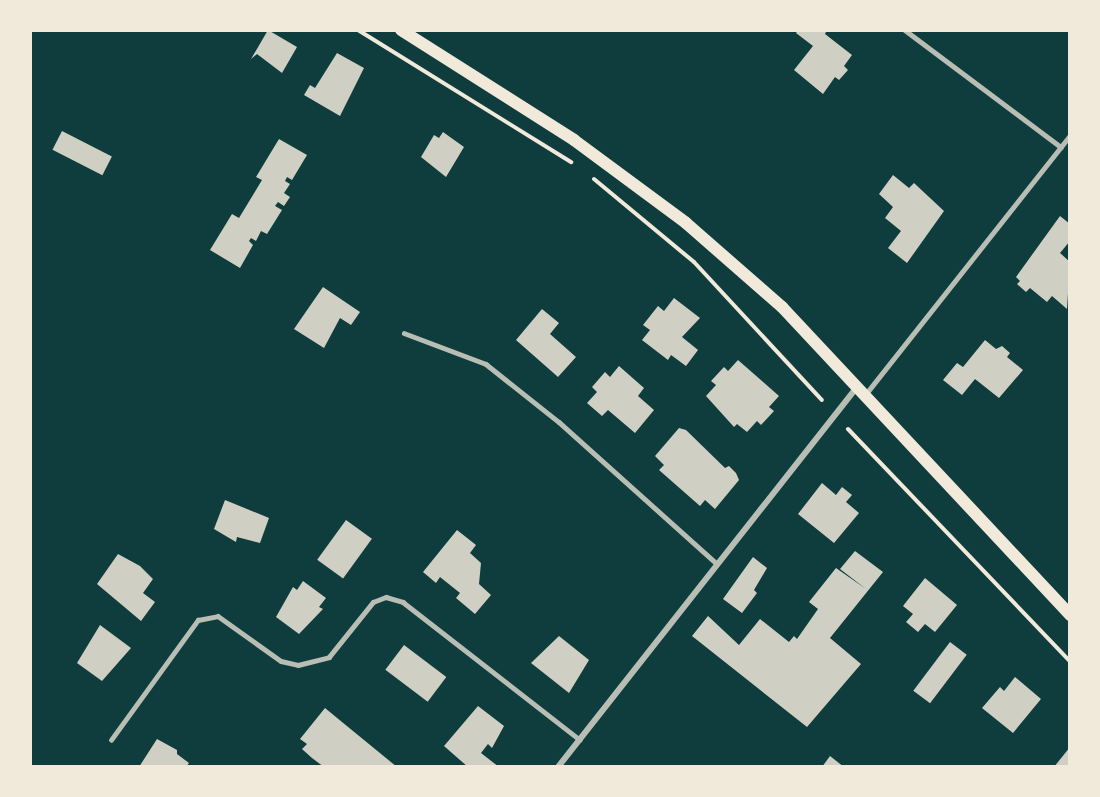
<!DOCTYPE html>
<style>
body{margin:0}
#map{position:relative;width:1100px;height:797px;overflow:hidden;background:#0f3d3e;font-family:Karla,sans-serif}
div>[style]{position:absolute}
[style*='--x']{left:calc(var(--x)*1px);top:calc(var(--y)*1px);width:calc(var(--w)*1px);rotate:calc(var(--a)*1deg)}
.building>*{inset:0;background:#cfcfc3;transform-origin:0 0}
.path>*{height:4px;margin:-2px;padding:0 2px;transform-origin:2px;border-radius:2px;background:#f1e9da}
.service>*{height:4.5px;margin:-2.25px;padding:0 2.25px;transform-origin:2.25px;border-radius:2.25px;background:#b8beb3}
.minor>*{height:6px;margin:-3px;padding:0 3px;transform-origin:3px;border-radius:3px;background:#b8beb3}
.secondary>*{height:12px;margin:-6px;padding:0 6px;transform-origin:6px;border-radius:6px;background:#f1e9da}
span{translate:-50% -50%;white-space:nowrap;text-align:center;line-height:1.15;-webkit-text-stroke:5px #f1e9da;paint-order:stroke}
.frame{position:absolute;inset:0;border:32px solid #f1e9da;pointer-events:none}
</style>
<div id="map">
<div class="building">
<i style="clip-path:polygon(268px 30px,297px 47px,282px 73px,257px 54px,251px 59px)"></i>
<i style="clip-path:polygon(798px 30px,827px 30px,825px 34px,852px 55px,844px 66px,848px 70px,839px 80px,835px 77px,823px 94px,794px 70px,813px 46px,796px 33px)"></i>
<i style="clip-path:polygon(337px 53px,364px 68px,340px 116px,304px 95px,310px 85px,315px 88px)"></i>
<i style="left:62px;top:131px;width:56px;height:21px;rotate:27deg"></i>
<i style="clip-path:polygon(443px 132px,464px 147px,446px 177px,421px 157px,434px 135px,439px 138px)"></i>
<i style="clip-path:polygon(279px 139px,307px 155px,292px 180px,287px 177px,285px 181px,290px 184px,284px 193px,290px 197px,284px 206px,278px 202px,275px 206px,282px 210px,267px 234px,261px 231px,256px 241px,251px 238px,249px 241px,253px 245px,240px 268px,210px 250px,232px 214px,239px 218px,262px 180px,256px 177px)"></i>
<i style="clip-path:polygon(893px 175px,909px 188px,914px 183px,944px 211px,907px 263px,888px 248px,901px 231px,885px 218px,893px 207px,879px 194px)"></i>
<i style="clip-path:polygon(1060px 216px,1070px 224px,1070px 241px,1060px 253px,1070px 262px,1067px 309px,1052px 296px,1047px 302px,1030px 288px,1026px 292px,1017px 284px,1020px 281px,1016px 277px)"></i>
<i style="clip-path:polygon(323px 287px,360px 312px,351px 325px,340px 318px,324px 348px,294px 329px)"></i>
<i style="clip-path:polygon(674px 298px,700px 318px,682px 337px,698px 350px,686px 366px,671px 355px,668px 360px,642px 340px,650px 330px,643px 325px,658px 306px,664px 311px)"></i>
<i style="clip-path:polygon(542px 309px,559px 323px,550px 334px,576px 357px,558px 377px,516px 340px)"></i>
<i style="clip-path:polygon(985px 340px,996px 349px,1002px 346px,1010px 353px,1007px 357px,1023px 370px,999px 398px,975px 379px,962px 395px,943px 380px,957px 363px,963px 367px)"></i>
<i style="clip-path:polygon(738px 360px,779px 396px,769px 407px,774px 411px,761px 425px,757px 421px,747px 432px,737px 424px,734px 427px,706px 396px,716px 385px,711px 381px,724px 367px,728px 371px)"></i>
<i style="clip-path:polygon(619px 366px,644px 388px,638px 396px,654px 410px,635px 433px,608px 410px,602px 416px,587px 403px,597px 392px,592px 387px,605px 372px,610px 377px)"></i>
<i style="clip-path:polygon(679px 428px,686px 430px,725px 468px,729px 466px,736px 473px,739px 480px,715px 509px,705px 500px,700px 506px,659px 470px,664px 465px,655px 456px)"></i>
<i style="clip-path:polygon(822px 483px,836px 495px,842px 487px,852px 495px,846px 502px,859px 513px,834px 543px,798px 514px)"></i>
<i style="clip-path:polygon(225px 500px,269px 518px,260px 543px,237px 537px,236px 542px,214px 529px)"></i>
<i style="left:346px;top:520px;width:32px;height:49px;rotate:36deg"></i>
<i style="clip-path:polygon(457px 530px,476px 545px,470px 553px,481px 563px,479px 584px,491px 595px,475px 614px,456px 598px,460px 593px,440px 577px,436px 583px,423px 572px)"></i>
<i style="clip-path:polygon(855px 551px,883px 572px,830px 638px,861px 664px,807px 727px,692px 636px,708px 616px,739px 645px,760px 619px,789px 642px,794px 636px,797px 639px,818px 609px,809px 602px,836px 568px,866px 589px,840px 569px)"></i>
<i style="clip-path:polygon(118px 554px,140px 566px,153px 579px,143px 593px,155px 602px,141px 621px,97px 584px)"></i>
<i style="clip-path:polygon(753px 557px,767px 568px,754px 590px,757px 593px,742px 613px,723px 599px)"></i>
<i style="clip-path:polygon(925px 578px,957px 605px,935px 632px,925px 624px,918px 632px,906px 622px,913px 614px,903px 606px)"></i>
<i style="clip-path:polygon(303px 581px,326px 598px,319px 607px,323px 609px,299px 634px,276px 617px,293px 587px,297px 590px)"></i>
<i style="clip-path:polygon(100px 625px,131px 648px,102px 681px,77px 663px)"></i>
<i style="clip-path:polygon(559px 636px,589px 660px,569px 693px,531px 663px)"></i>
<i style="left:950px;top:642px;width:21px;height:61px;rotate:37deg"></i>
<i style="left:404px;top:645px;width:53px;height:31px;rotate:37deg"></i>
<i style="clip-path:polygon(1015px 677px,1041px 699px,1013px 733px,982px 708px,1000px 687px,1004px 691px)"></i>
<i style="clip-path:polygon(478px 706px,504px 726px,492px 748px,488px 744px,481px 753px,499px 767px,468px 767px,444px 746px)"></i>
<i style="clip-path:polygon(325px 708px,342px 722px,397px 767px,324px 767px,312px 758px,302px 749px,307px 744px,300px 739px)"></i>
<i style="clip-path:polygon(157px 739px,177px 750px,177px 754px,189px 763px,186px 767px,139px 767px)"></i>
<i style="clip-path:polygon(1070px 747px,1070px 767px,1054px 767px)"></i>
<i style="clip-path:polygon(830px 756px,844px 767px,822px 767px)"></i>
</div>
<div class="path">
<i style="--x:358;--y:30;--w:251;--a:31.8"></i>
<i style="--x:594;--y:179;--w:130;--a:39.7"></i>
<i style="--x:694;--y:262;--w:188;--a:47.2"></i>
<i style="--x:848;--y:429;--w:321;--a:46.3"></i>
</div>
<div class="service">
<i style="--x:905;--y:30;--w:195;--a:36.9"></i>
<i style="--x:404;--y:333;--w:88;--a:20.7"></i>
<i style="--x:486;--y:364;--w:93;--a:38.5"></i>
<i style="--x:559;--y:422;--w:212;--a:41.9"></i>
<i style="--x:865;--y:395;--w:331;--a:-51.7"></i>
<i style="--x:111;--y:740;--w:148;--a:-54.1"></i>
<i style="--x:198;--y:620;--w:20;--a:-11"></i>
<i style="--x:218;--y:616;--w:77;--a:35.5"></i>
<i style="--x:281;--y:661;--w:17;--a:13"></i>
<i style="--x:298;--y:665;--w:32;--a:-14"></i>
<i style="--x:329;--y:657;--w:70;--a:-51.3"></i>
<i style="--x:373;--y:602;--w:14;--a:-21"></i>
<i style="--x:386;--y:597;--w:18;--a:16"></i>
<i style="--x:403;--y:602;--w:224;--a:37.9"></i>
</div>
<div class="minor">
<i style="--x:558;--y:767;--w:484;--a:-51.8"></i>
</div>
<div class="secondary">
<i style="--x:401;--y:30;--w:205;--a:32.4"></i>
<i style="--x:574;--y:140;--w:139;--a:36.5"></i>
<i style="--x:686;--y:223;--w:128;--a:41.2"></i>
<i style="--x:782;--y:307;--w:422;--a:46.9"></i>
</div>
<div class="frame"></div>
</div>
